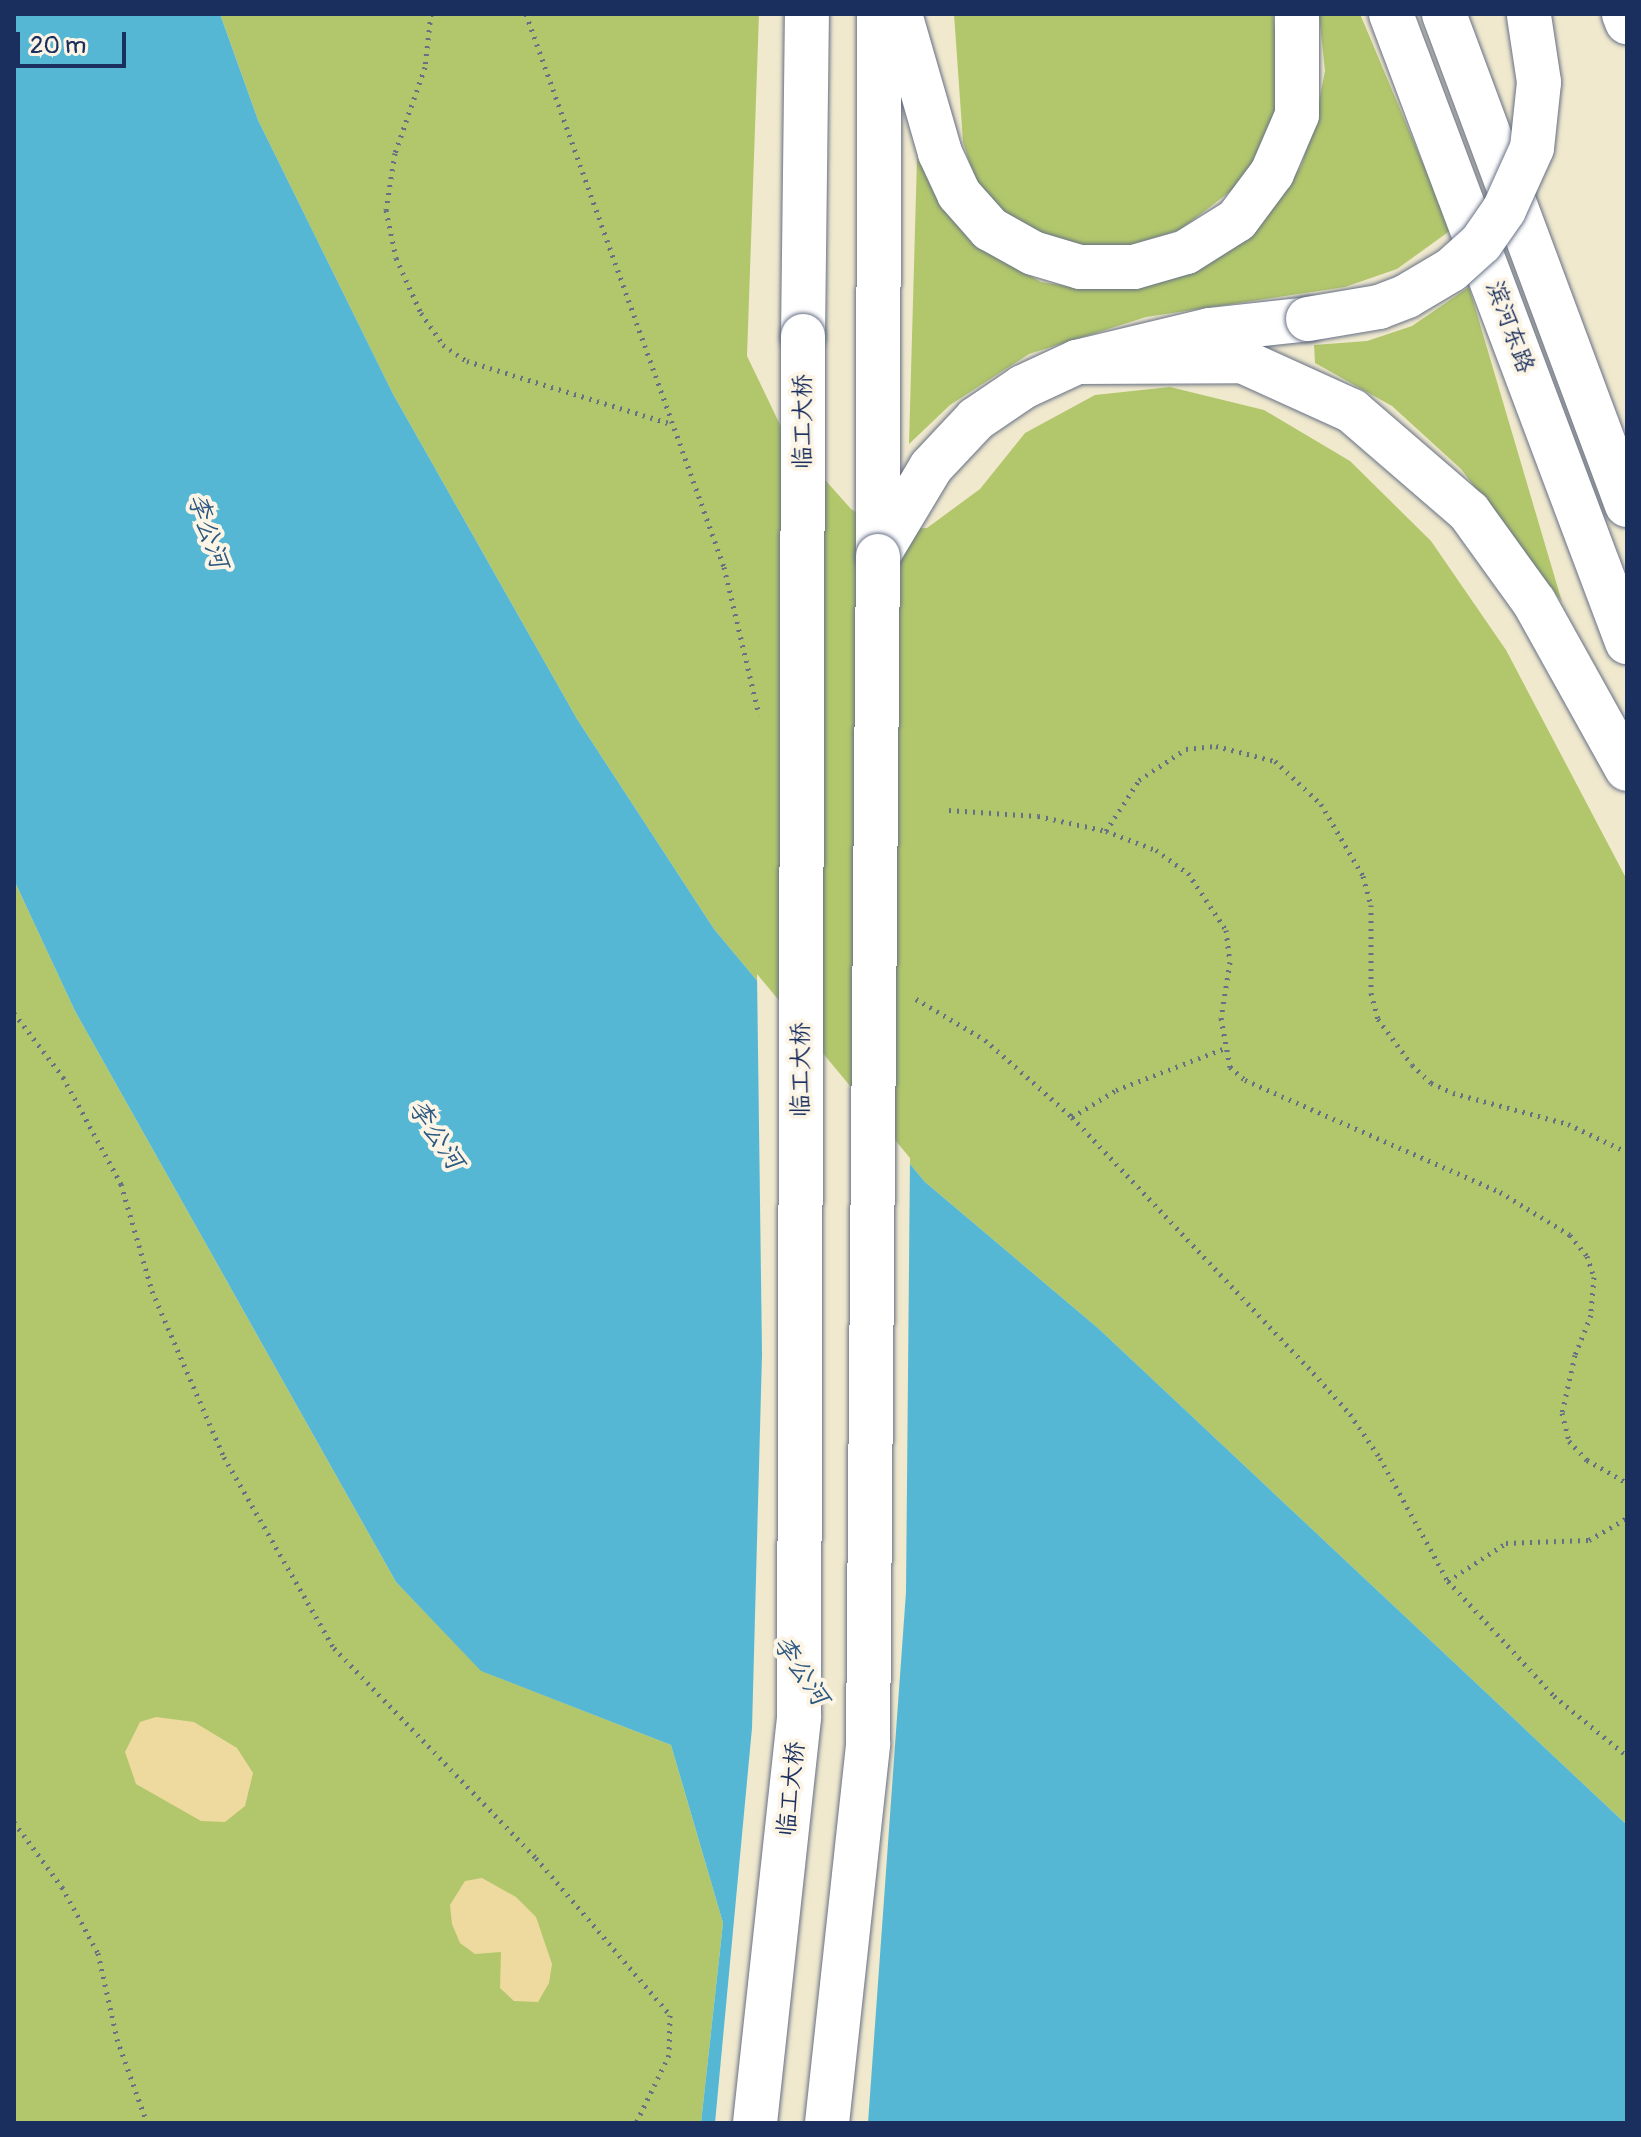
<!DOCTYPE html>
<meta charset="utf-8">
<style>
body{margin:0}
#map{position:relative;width:1641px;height:2137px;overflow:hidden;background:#f0e9ce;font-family:Pangolin,"LXGW WenKai TC",sans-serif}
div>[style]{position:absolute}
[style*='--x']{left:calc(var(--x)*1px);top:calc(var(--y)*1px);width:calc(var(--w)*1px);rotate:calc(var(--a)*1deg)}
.green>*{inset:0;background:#b2c76c}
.sand>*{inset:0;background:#eeda9e}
.water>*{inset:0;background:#55b7d4}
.pier>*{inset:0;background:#f0e9ce}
.path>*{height:5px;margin-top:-2.5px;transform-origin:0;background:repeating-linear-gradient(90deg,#667085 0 2px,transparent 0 8px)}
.roads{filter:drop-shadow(0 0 2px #667085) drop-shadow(0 0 2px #667085)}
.primary>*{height:44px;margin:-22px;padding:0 22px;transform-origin:22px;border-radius:22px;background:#fff}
.bridges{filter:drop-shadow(0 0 2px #667085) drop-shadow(0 0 2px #667085)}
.primary-bridge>*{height:44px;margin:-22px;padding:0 22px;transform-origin:22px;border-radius:22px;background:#fff}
span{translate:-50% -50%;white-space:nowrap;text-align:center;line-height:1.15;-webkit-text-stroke:8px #fcf5e5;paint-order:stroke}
.street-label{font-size:24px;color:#1b2f5e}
.water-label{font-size:26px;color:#2c5881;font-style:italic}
.frame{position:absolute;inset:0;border:16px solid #1b2f5e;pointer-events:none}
.scale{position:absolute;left:16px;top:32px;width:110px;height:36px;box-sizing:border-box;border:4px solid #1b2f5e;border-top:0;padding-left:10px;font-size:24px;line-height:28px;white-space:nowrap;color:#1b2f5e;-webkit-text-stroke:6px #fcf5e5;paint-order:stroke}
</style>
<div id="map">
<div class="green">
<i style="clip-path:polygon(220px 14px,759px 14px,747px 356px,785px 435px,851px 509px,885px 530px,927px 528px,980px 489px,1025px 433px,1095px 395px,1170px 387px,1264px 410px,1350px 461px,1431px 541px,1506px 650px,1627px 880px,1627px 1825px,1099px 1329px,925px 1182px,714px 929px,577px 719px,393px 394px,258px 120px)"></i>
<i style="clip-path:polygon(954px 14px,1273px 14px,1280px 71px,1274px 122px,1241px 183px,1180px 230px,1113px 250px,1077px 247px,1038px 235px,1006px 216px,975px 180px,963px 142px)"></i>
<i style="clip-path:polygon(1319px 14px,1360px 14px,1451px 230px,1397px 269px,1345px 287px,1146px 317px,1029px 354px,950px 405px,909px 444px,917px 158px,946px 211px,972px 243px,1041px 282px,1086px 289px,1276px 203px,1301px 166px,1315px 122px,1325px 71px)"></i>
<i style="clip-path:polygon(1469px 287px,1562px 602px,1461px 469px,1392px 406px,1315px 363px,1314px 345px,1367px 341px,1412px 326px)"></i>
<i style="clip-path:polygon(14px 880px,75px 1011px,396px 1582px,482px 1671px,671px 1745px,723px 1923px,701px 2123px,14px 2123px)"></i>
</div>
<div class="sand">
<i style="clip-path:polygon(156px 1717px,194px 1722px,237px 1748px,253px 1773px,245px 1806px,225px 1822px,201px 1821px,136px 1784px,125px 1752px,140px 1722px)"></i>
<i style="clip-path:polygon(482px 1878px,516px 1897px,536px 1917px,552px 1964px,549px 1983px,538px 2002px,514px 2001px,500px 1988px,501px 1952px,475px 1954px,460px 1943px,452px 1924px,450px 1905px,465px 1881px)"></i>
</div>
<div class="water">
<i style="clip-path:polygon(14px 14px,220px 14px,258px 120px,393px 394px,577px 719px,714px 929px,925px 1182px,1099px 1329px,1627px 1825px,1627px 2123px,701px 2123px,723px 1923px,671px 1745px,481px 1671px,396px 1582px,75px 1011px,14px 880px)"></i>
</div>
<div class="pier">
<i style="clip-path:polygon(757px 974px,910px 1158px,906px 1592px,868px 2123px,715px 2123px,752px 1728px,762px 1354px)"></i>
</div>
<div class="path">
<i style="--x:431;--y:14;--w:53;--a:96.5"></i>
<i style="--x:425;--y:67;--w:91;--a:109.2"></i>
<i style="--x:395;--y:153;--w:58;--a:99"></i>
<i style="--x:386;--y:210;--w:49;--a:78.2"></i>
<i style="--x:396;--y:258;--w:60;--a:65.6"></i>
<i style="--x:421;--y:313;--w:39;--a:55"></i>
<i style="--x:443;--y:345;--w:29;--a:34"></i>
<i style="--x:467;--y:361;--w:210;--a:17.1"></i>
<i style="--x:526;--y:14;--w:587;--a:70.3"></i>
<i style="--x:724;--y:567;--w:152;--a:76.7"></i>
<i style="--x:949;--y:810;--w:89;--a:3.9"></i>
<i style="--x:1038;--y:816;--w:70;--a:12.4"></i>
<i style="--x:1106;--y:831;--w:53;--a:20.8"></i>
<i style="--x:1156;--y:850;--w:39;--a:36"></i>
<i style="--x:1188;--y:873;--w:69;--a:56.3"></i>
<i style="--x:1226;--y:930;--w:32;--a:83"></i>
<i style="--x:1230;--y:962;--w:57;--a:99.1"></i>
<i style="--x:1221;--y:1018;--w:50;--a:79.6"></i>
<i style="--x:1230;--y:1067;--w:20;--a:41"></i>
<i style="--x:1245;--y:1080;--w:279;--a:23.7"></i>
<i style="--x:1500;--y:1192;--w:82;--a:31.6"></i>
<i style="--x:1570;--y:1235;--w:27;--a:51"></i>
<i style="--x:1587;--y:1256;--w:22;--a:72"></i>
<i style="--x:1594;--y:1277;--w:38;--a:95"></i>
<i style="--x:1591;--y:1315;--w:43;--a:111.8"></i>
<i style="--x:1575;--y:1355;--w:59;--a:102.6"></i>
<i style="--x:1562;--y:1413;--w:29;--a:76"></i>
<i style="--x:1569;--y:1441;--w:26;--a:47"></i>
<i style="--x:1587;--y:1460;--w:46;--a:29.9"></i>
<i style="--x:1106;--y:831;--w:61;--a:-57.1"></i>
<i style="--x:1139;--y:780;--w:56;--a:-33.4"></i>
<i style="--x:1186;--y:749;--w:30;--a:-6"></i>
<i style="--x:1216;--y:746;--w:61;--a:14.3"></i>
<i style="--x:1275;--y:761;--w:63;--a:43.1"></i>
<i style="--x:1321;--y:804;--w:83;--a:59.7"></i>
<i style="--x:1363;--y:876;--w:30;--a:75"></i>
<i style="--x:1371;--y:905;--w:88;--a:90"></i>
<i style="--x:1371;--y:993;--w:27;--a:75"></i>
<i style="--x:1378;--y:1019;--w:57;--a:53.5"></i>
<i style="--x:1412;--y:1065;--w:26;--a:43"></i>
<i style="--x:1431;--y:1083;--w:24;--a:24"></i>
<i style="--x:1453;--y:1093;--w:119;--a:15.1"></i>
<i style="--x:1568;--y:1124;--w:65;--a:25.4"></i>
<i style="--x:916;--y:999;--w:80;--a:30.7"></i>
<i style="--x:985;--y:1040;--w:116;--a:41.5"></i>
<i style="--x:1072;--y:1117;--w:344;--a:46.7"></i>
<i style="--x:1308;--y:1367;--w:63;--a:48.2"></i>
<i style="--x:1350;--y:1414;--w:53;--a:55.7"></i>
<i style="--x:1380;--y:1458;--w:141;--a:61.1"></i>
<i style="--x:1448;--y:1581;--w:156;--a:47.3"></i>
<i style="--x:1554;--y:1696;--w:94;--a:39.4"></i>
<i style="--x:14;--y:1013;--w:81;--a:52.6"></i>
<i style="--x:63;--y:1077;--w:122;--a:61.5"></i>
<i style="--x:121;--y:1184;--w:111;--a:73.8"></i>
<i style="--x:152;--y:1291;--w:181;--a:66.6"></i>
<i style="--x:224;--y:1457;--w:220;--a:60.1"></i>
<i style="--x:334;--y:1648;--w:291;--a:46.1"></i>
<i style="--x:536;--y:1858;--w:206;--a:49.5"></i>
<i style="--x:670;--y:2015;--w:40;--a:91.4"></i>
<i style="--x:669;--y:2055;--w:76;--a:115.9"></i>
<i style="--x:1072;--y:1117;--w:52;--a:-31.5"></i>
<i style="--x:1116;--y:1090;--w:115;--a:-21"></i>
<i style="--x:1448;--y:1581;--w:69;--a:-33.2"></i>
<i style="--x:1506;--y:1543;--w:83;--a:-2.1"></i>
<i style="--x:1589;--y:1540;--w:44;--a:-30.1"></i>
<i style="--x:14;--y:1822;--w:81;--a:53.6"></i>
<i style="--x:62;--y:1887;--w:75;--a:61.4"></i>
<i style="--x:98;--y:1953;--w:88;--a:77.5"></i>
<i style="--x:117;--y:2039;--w:89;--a:70.3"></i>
</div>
<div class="roads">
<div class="primary">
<i style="--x:900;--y:14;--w:145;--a:73.9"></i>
<i style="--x:940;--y:153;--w:45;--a:65.1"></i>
<i style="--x:959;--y:194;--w:47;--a:48.5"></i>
<i style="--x:990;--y:229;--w:49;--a:29.2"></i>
<i style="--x:1033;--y:253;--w:49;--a:16.6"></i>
<i style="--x:1080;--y:267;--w:54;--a:0"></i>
<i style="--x:1134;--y:267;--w:54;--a:-16.1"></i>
<i style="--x:1186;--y:252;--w:60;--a:-32.1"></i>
<i style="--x:1237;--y:220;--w:59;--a:-53.3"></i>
<i style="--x:1272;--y:173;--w:63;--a:-66.7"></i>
<i style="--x:1297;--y:115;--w:101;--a:-90"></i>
<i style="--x:1391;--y:14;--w:671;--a:69.4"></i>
<i style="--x:1444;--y:14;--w:524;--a:69.56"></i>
<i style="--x:1624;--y:14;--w:9;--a:69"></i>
<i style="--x:803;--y:336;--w:322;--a:-89.3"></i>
<i style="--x:1077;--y:362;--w:165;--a:-0.3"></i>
<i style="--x:1242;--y:361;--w:121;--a:24.4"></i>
<i style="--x:1352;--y:411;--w:155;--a:40.8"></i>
<i style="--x:1469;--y:512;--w:111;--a:54.2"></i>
<i style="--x:1534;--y:602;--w:191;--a:60.9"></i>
<i style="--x:879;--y:554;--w:101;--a:-59.1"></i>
<i style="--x:931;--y:467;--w:66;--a:-46.8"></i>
<i style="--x:976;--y:419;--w:57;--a:-34.2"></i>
<i style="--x:1023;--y:387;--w:60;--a:-24.8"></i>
<i style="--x:1077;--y:362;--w:136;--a:-13.6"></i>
<i style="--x:1209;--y:330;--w:100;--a:-6.3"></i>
<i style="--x:878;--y:556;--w:542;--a:-89.89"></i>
</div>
</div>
<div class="bridges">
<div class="primary-bridge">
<i style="--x:1308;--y:319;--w:72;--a:-9.6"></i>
<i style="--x:1379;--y:307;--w:30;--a:-21"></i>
<i style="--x:1407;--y:296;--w:51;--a:-30.6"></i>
<i style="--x:1451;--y:270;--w:40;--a:-42"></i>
<i style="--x:1481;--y:243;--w:40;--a:-55.1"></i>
<i style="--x:1504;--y:210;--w:68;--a:-65.7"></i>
<i style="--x:1532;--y:148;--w:66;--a:-83.9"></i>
<i style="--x:1539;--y:82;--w:67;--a:-98.6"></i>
<i style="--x:755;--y:2123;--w:407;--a:-83.8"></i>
<i style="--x:799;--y:1718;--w:1382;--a:-89.83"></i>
<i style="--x:827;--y:2123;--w:381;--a:-83.8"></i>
<i style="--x:868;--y:1744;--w:1188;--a:-89.52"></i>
</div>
</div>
<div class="street-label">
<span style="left:1510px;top:327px;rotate:70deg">滨河东路</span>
<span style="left:803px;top:422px;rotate:-90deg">临工大桥</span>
<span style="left:801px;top:1070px;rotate:-90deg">临工大桥</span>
<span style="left:791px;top:1789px;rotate:-84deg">临工大桥</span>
</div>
<div class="water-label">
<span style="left:207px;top:531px;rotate:71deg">李公河</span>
<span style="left:435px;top:1135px;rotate:56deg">李公河</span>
<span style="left:800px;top:1671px;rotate:56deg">李公河</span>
</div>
<div class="frame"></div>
<div class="scale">20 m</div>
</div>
